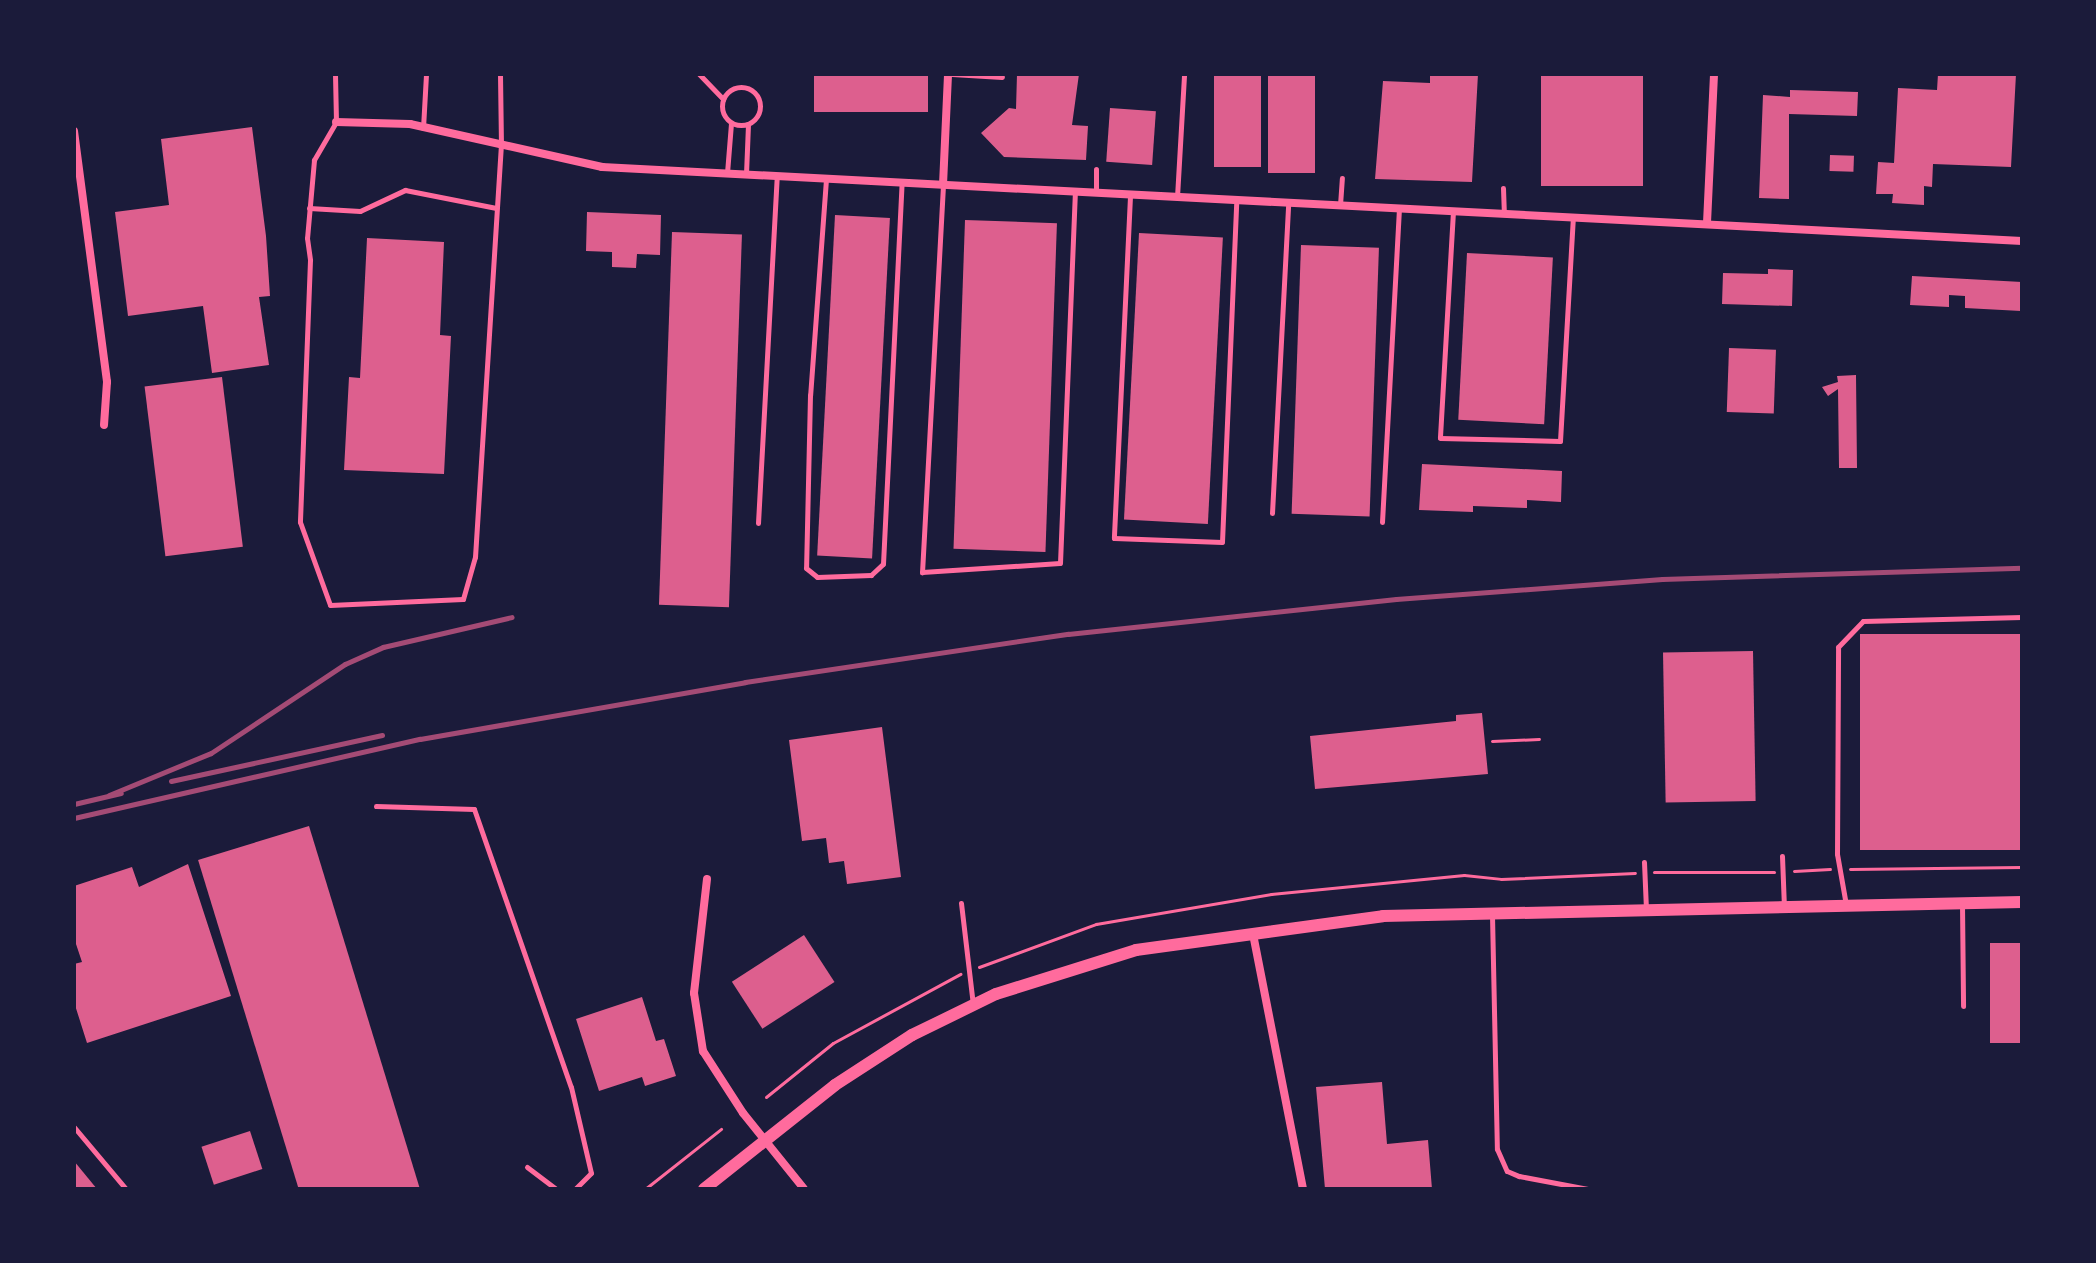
<!DOCTYPE html>
<style>
body{margin:0}
#map{position:relative;width:2096px;height:1263px;overflow:hidden;background:#1b1b3a;font-family:Cabin,sans-serif}
div>[style]{position:absolute}
[style*='--x']{left:calc(var(--x)*1px);top:calc(var(--y)*1px);width:calc(var(--w)*1px);rotate:calc(var(--a)*1deg)}
.building>*{inset:0;background:#dd5f8e;transform-origin:0 0}
.path>*{height:3px;margin:-1.5px;padding:0 1.5px;transform-origin:1.5px;border-radius:1.5px;background:#ff6b9d}
.service>*{height:5px;margin:-2.5px;padding:0 2.5px;transform-origin:2.5px;border-radius:2.5px;background:#ff6b9d}
.service>.ring{margin:-2.5px;padding:0;box-sizing:content-box;background:none;border:5px solid #ff6b9d;border-radius:50%}
.minor>*{height:8px;margin:-4px;padding:0 4px;transform-origin:4px;border-radius:4px;background:#ff6b9d}
.tertiary>*{height:12px;margin:-6px;padding:0 6px;transform-origin:6px;border-radius:6px;background:#ff6b9d}
.rail>*{height:5px;margin:-2.5px;padding:0 2.5px;transform-origin:2.5px;border-radius:2.5px;background:#a44b75}
span{translate:-50% -50%;white-space:nowrap;text-align:center;line-height:1.15;-webkit-text-stroke:8px #1b1b3a;paint-order:stroke}
.frame{position:absolute;inset:0;border:76px solid #1b1b3a;pointer-events:none}
</style>
<div id="map">
<div class="building">
<i style="left:814px;top:74px;width:114px;height:38px"></i>
<i style="clip-path:polygon(1017px 74px,1079px 74px,1072px 125px,1088px 126px,1086px 160px,1004px 157px,981px 133px,1009px 108px,1016px 109px)"></i>
<i style="left:1214px;top:74px;width:47px;height:93px"></i>
<i style="left:1268px;top:74px;width:47px;height:99px"></i>
<i style="clip-path:polygon(1430px 74px,1478px 74px,1472px 182px,1375px 179px,1383px 81px,1430px 83px)"></i>
<i style="left:1541px;top:74px;width:102px;height:112px"></i>
<i style="clip-path:polygon(1938px 74px,2016px 74px,2011px 167px,1933px 164px,1932px 187px,1924px 186px,1924px 205px,1892px 203px,1893px 194px,1876px 194px,1878px 162px,1894px 163px,1898px 88px,1937px 90px)"></i>
<i style="clip-path:polygon(1790px 90px,1858px 92px,1857px 116px,1789px 114px,1789px 199px,1759px 198px,1763px 95px,1790px 97px)"></i>
<i style="left:1110px;top:108px;width:46px;height:54px;rotate:4deg"></i>
<i style="clip-path:polygon(252px 127px,266px 236px,270px 296px,259px 297px,269px 365px,212px 373px,203px 306px,128px 316px,115px 212px,169px 205px,161px 139px)"></i>
<i style="left:1830px;top:155px;width:24px;height:16px;rotate:2deg"></i>
<i style="clip-path:polygon(587px 212px,661px 215px,660px 255px,637px 254px,636px 268px,612px 267px,612px 252px,586px 251px)"></i>
<i style="left:835px;top:215px;width:55px;height:341px;rotate:3deg"></i>
<i style="left:965px;top:220px;width:92px;height:329px;rotate:2deg"></i>
<i style="left:672px;top:232px;width:70px;height:373px;rotate:2deg"></i>
<i style="left:1139px;top:233px;width:84px;height:287px;rotate:3deg"></i>
<i style="clip-path:polygon(367px 238px,444px 242px,440px 335px,451px 336px,444px 474px,344px 470px,349px 377px,360px 378px)"></i>
<i style="left:1301px;top:245px;width:78px;height:269px;rotate:2deg"></i>
<i style="left:1467px;top:253px;width:86px;height:167px;rotate:3deg"></i>
<i style="clip-path:polygon(1768px 269px,1793px 270px,1792px 306px,1722px 304px,1723px 273px,1768px 274px)"></i>
<i style="clip-path:polygon(1912px 276px,2022px 282px,2021px 311px,1965px 308px,1965px 296px,1949px 295px,1949px 307px,1910px 305px)"></i>
<i style="left:1729px;top:348px;width:47px;height:64px;rotate:2deg"></i>
<i style="clip-path:polygon(1856px 375px,1857px 468px,1839px 468px,1838px 389px,1828px 396px,1822px 387px,1838px 382px,1837px 376px)"></i>
<i style="left:222px;top:377px;width:171px;height:78px;rotate:83deg"></i>
<i style="clip-path:polygon(1422px 464px,1562px 471px,1561px 502px,1527px 500px,1527px 508px,1473px 506px,1473px 512px,1419px 510px)"></i>
<i style="left:2022px;top:634px;width:216px;height:162px;rotate:90deg"></i>
<i style="left:1753px;top:651px;width:150px;height:90px;rotate:89deg"></i>
<i style="clip-path:polygon(1482px 713px,1488px 774px,1315px 789px,1310px 736px,1456px 721px,1456px 715px)"></i>
<i style="clip-path:polygon(882px 727px,901px 877px,847px 884px,844px 861px,829px 863px,826px 838px,802px 841px,789px 740px)"></i>
<i style="left:309px;top:826px;width:380px;height:116px;rotate:73deg"></i>
<i style="clip-path:polygon(188px 864px,231px 996px,87px 1043px,74px 1002px,74px 964px,82px 962px,74px 938px,74px 886px,132px 867px,139px 887px)"></i>
<i style="left:804px;top:935px;width:56px;height:86px;rotate:57deg"></i>
<i style="left:2022px;top:943px;width:100px;height:32px;rotate:90deg"></i>
<i style="clip-path:polygon(642px 997px,656px 1041px,664px 1039px,676px 1076px,645px 1086px,642px 1077px,599px 1091px,576px 1019px)"></i>
<i style="clip-path:polygon(1382px 1082px,1387px 1144px,1428px 1140px,1432px 1189px,1325px 1189px,1316px 1087px)"></i>
<i style="left:250px;top:1131px;width:40px;height:51px;rotate:72deg"></i>
<i style="clip-path:polygon(74px 1161px,97px 1189px,74px 1189px)"></i>
</div>
<div class="path">
<i style="--x:1492;--y:741;--w:47;--a:-2.4"></i>
<i style="--x:1850;--y:869;--w:172;--a:-0.7"></i>
<i style="--x:1794;--y:871;--w:36;--a:-3"></i>
<i style="--x:1654;--y:872;--w:120;--a:0"></i>
<i style="--x:979;--y:967;--w:125;--a:-20.2"></i>
<i style="--x:1096;--y:924;--w:178;--a:-9.7"></i>
<i style="--x:1271;--y:894;--w:194;--a:-5.6"></i>
<i style="--x:1464;--y:875;--w:37;--a:6"></i>
<i style="--x:1501;--y:879;--w:134;--a:-2.6"></i>
<i style="--x:766;--y:1097;--w:86;--a:-38.9"></i>
<i style="--x:833;--y:1043;--w:145;--a:-28.5"></i>
<i style="--x:645;--y:1189;--w:97;--a:-38.3"></i>
</div>
<div class="service">
<i style="--x:335;--y:74;--w:48;--a:88.8"></i>
<i style="--x:336;--y:122;--w:44;--a:120.1"></i>
<i style="--x:314;--y:160;--w:78;--a:95.1"></i>
<i style="--x:307;--y:238;--w:22;--a:82"></i>
<i style="--x:310;--y:260;--w:262;--a:92.2"></i>
<i style="--x:300;--y:522;--w:88;--a:70.1"></i>
<i style="--x:330;--y:605;--w:133;--a:-2.6"></i>
<i style="--x:463;--y:599;--w:44;--a:-74.1"></i>
<i style="--x:475;--y:557;--w:412;--a:-86.4"></i>
<i style="--x:501;--y:146;--w:72;--a:-90.8"></i>
<i style="--x:699;--y:74;--w:35;--a:46"></i>
<i style="--x:952;--y:74;--w:50;--a:3.4"></i>
<i class="ring" style="left:722px;top:87px;width:33px;height:33px"></i>
<i style="--x:423;--y:128;--w:54;--a:-86.8"></i>
<i style="--x:1096;--y:169;--w:23;--a:90"></i>
<i style="--x:727;--y:173;--w:50;--a:-85.4"></i>
<i style="--x:746;--y:174;--w:50;--a:-87.7"></i>
<i style="--x:826;--y:179;--w:217;--a:94.2"></i>
<i style="--x:810;--y:395;--w:173;--a:91.3"></i>
<i style="--x:806;--y:568;--w:14;--a:39"></i>
<i style="--x:817;--y:577;--w:54;--a:-2.1"></i>
<i style="--x:871;--y:575;--w:16;--a:-43"></i>
<i style="--x:883;--y:564;--w:382;--a:-87.2"></i>
<i style="--x:943;--y:185;--w:388;--a:93.1"></i>
<i style="--x:922;--y:572;--w:138;--a:-3.7"></i>
<i style="--x:1060;--y:563;--w:370;--a:-87.7"></i>
<i style="--x:1503;--y:188;--w:26;--a:88"></i>
<i style="--x:1130;--y:196;--w:342;--a:92.7"></i>
<i style="--x:1114;--y:538;--w:108;--a:2.1"></i>
<i style="--x:1222;--y:542;--w:341;--a:-87.6"></i>
<i style="--x:1177;--y:197;--w:123;--a:-86.7"></i>
<i style="--x:1340;--y:205;--w:27;--a:-86"></i>
<i style="--x:309;--y:208;--w:51;--a:3.4"></i>
<i style="--x:360;--y:211;--w:50;--a:-25"></i>
<i style="--x:405;--y:190;--w:93;--a:11.2"></i>
<i style="--x:1453;--y:211;--w:227;--a:93.3"></i>
<i style="--x:1440;--y:438;--w:120;--a:1.4"></i>
<i style="--x:1560;--y:441;--w:223;--a:-86.7"></i>
<i style="--x:1272;--y:513;--w:310;--a:-87"></i>
<i style="--x:1382;--y:522;--w:313;--a:-86.9"></i>
<i style="--x:758;--y:523;--w:348;--a:-86.9"></i>
<i style="--x:376;--y:806;--w:98;--a:1.8"></i>
<i style="--x:474;--y:809;--w:294;--a:70.8"></i>
<i style="--x:571;--y:1087;--w:88;--a:76.9"></i>
<i style="--x:591;--y:1173;--w:23;--a:135"></i>
<i style="--x:1782;--y:856;--w:51;--a:87.8"></i>
<i style="--x:1644;--y:862;--w:47;--a:87.6"></i>
<i style="--x:961;--y:903;--w:103;--a:83.3"></i>
<i style="--x:1962;--y:904;--w:102;--a:89.4"></i>
<i style="--x:1846;--y:905;--w:52;--a:-100"></i>
<i style="--x:1837;--y:854;--w:207;--a:-89.7"></i>
<i style="--x:1838;--y:647;--w:36;--a:-46"></i>
<i style="--x:1863;--y:621;--w:159;--a:-1.4"></i>
<i style="--x:1492;--y:915;--w:234;--a:88.8"></i>
<i style="--x:1497;--y:1149;--w:24;--a:66"></i>
<i style="--x:1507;--y:1171;--w:13;--a:23"></i>
<i style="--x:1519;--y:1176;--w:70;--a:10.7"></i>
<i style="--x:74;--y:1127;--w:81;--a:50"></i>
<i style="--x:527;--y:1167;--w:36;--a:37"></i>
<i style="--x:1780;--y:1189;--w:32;--a:0"></i>
</div>
<div class="minor">
<i style="--x:336;--y:122;--w:74;--a:1.5"></i>
<i style="--x:410;--y:124;--w:197;--a:12.6"></i>
<i style="--x:602;--y:167;--w:1422;--a:2.98"></i>
<i style="--x:74;--y:131;--w:253;--a:82.5"></i>
<i style="--x:107;--y:382;--w:43;--a:94"></i>
<i style="--x:943;--y:185;--w:111;--a:-87.4"></i>
<i style="--x:1707;--y:223;--w:149;--a:-87.3"></i>
<i style="--x:707;--y:879;--w:115;--a:96.5"></i>
<i style="--x:694;--y:993;--w:59;--a:81.2"></i>
<i style="--x:703;--y:1051;--w:74;--a:57.2"></i>
<i style="--x:743;--y:1113;--w:97;--a:51.2"></i>
<i style="--x:1253;--y:934;--w:260;--a:78.9"></i>
</div>
<div class="tertiary">
<i style="--x:704;--y:1189;--w:167;--a:-38.4"></i>
<i style="--x:835;--y:1085;--w:92;--a:-33"></i>
<i style="--x:912;--y:1035;--w:93;--a:-26"></i>
<i style="--x:996;--y:994;--w:147;--a:-17.4"></i>
<i style="--x:1136;--y:950;--w:249;--a:-7.8"></i>
<i style="--x:1383;--y:916;--w:639;--a:-1.26"></i>
</div>
<div class="rail">
<i style="--x:171;--y:781;--w:216;--a:-12.3"></i>
<i style="--x:109;--y:795;--w:110;--a:-22.4"></i>
<i style="--x:211;--y:753;--w:161;--a:-33.6"></i>
<i style="--x:345;--y:664;--w:42;--a:-24.1"></i>
<i style="--x:383;--y:647;--w:132;--a:-13.1"></i>
<i style="--x:74;--y:804;--w:48;--a:-13.2"></i>
<i style="--x:74;--y:818;--w:355;--a:-12.9"></i>
<i style="--x:420;--y:739;--w:330;--a:-9.9"></i>
<i style="--x:745;--y:682;--w:327;--a:-8.5"></i>
<i style="--x:1068;--y:634;--w:330;--a:-6.1"></i>
<i style="--x:1396;--y:599;--w:267;--a:-4.3"></i>
<i style="--x:1662;--y:579;--w:360;--a:-1.8"></i>
</div>
<div class="frame"></div>
</div>
